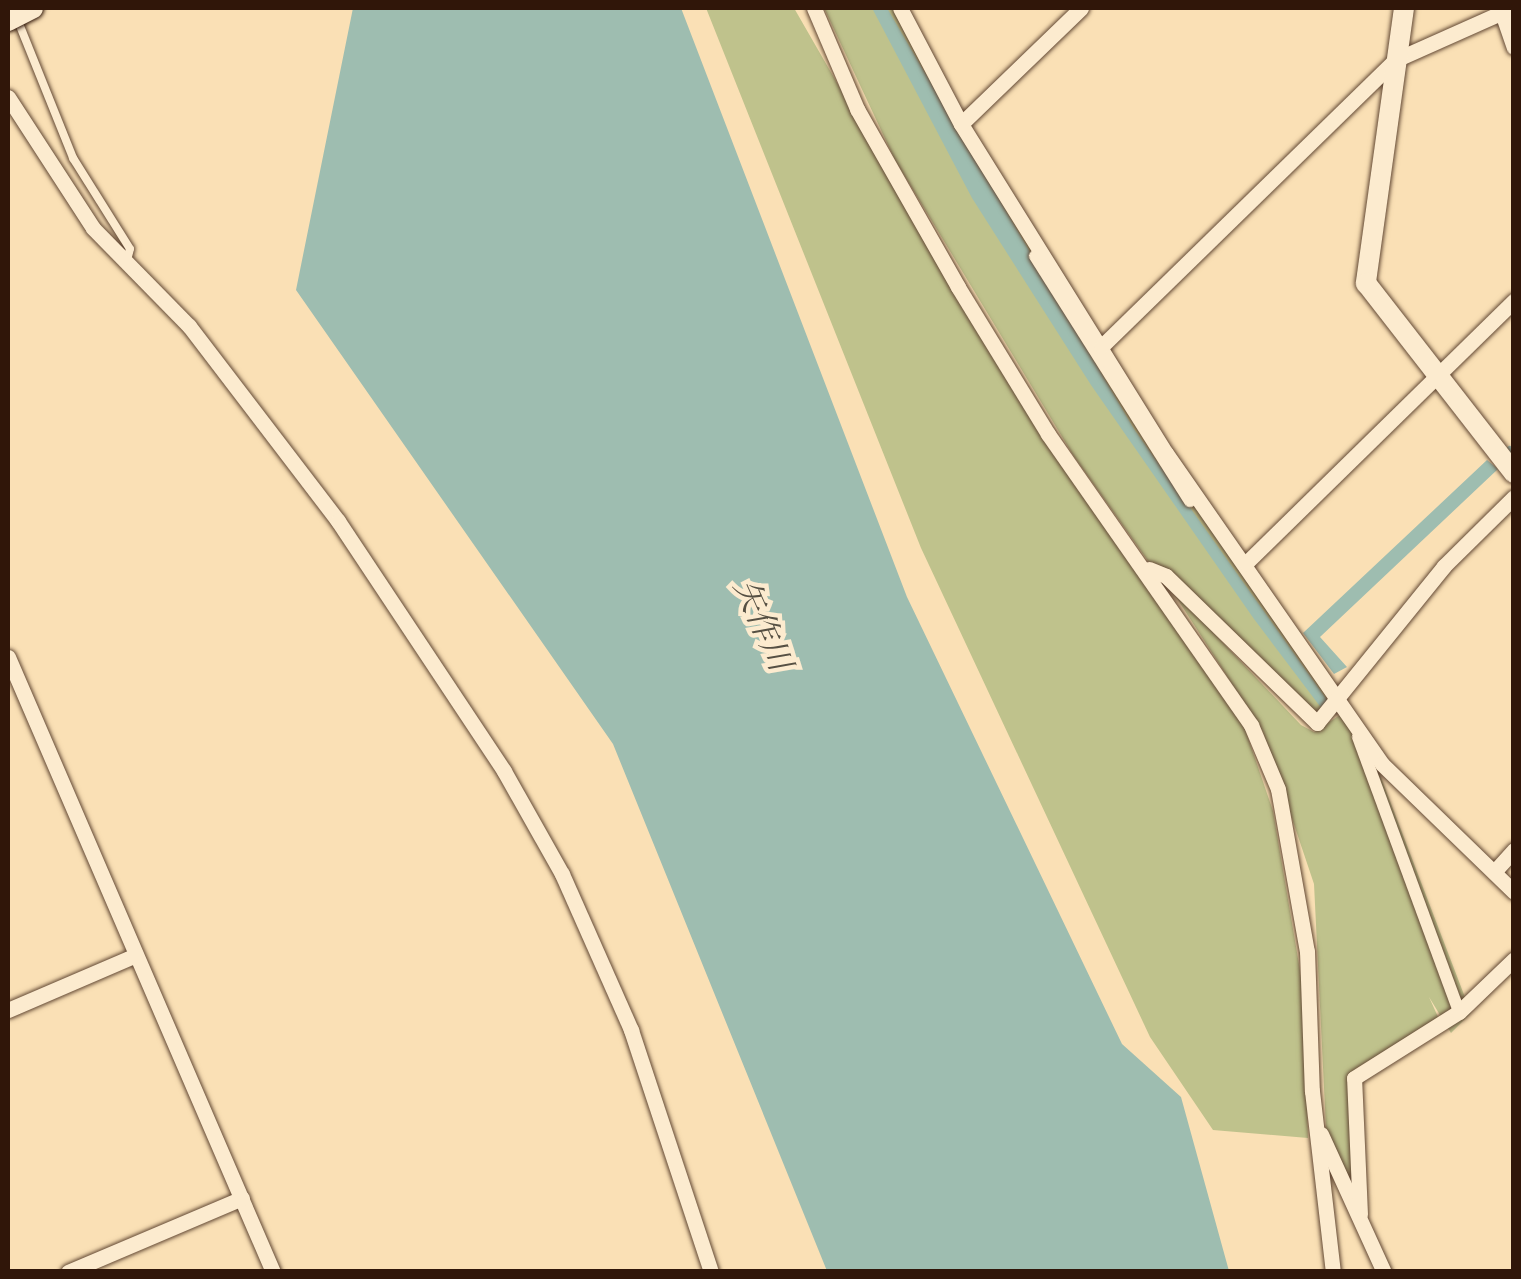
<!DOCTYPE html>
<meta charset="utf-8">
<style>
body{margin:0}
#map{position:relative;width:1521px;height:1279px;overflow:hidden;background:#fae0b5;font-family:"IM FELL Great Primer","Noto Serif JP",serif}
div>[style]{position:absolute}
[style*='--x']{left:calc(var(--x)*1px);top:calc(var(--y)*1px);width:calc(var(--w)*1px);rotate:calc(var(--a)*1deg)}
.green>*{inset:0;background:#bfc28c}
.water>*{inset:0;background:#9ebdb0}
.stream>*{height:5px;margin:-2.5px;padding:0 2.5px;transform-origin:2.5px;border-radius:2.5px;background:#9ebdb0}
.roads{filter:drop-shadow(0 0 2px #624834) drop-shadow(0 0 2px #624834)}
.service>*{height:8px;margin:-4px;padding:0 4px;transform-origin:4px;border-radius:4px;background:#fcebcf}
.pedestrian>*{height:12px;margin:-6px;padding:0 6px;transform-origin:6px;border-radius:6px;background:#fcebcf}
.minor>*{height:15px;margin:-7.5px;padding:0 7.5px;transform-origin:7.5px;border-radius:7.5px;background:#fcebcf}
.tertiary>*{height:20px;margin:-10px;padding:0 10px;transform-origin:10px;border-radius:10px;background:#fcebcf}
.bridges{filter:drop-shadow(0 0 2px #301609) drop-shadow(0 0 2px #301609)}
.secondary-bridge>*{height:22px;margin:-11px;padding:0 11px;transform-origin:11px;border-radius:11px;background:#fcebcf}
span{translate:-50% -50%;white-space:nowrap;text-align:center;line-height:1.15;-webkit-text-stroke:9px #fcebcf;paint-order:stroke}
.water-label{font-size:32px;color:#565043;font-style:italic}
.frame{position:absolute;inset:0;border:10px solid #301609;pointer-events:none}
</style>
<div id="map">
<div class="green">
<i style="clip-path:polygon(706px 8px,794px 8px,1004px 373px,1245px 729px,1273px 811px,1303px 988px,1308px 1138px,1213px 1130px,1150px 1037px,921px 548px)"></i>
<i style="clip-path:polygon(824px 8px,898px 8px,1098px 348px,1337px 696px,1316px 716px,1165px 568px,1148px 561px,1073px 455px,895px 160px)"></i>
<i style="clip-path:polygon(1169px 586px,1301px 725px,1314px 732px,1346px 711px,1364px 733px,1471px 1013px,1451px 1033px,1429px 997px,1439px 1019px,1355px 1069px,1354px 1192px,1326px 1128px,1314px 884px,1263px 732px)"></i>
</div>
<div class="water">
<i style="clip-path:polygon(353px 8px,681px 8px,907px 597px,1122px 1044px,1181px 1097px,1229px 1271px,827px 1271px,613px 744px,296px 290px)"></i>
<i style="clip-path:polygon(872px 8px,887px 8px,1134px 429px,1330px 704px,1322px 709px,1254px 619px,1091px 385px,972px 198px)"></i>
<i style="clip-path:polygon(1487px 460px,1498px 469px,1320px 637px,1347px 667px,1334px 674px,1303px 633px)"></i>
</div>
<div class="stream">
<i style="--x:1509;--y:448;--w:9;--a:54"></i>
</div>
<div class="roads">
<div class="service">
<i style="--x:18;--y:21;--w:148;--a:68.1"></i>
<i style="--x:73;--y:158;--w:107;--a:57.9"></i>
<i style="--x:130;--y:249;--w:16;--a:105"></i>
</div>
<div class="pedestrian">
<i style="--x:1035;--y:256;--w:290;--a:57.7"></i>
<i style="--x:1358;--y:737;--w:293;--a:69.8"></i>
</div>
<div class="minor">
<i style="--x:814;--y:8;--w:110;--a:66.9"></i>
<i style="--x:857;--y:109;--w:205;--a:60.4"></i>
<i style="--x:958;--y:287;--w:172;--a:58.5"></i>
<i style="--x:1048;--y:434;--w:355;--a:55.1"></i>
<i style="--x:1251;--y:725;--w:69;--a:67.1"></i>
<i style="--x:1278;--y:789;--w:165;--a:79.9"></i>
<i style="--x:1307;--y:951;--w:140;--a:88"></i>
<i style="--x:1312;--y:1091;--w:182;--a:83.4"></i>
<i style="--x:900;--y:8;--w:131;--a:62.3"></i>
<i style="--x:961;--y:124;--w:388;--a:58.1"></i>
<i style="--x:1166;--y:453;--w:379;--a:55.2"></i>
<i style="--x:1382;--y:764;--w:184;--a:44.1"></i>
<i style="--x:1502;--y:13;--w:36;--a:71"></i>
<i style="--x:8;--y:97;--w:156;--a:57"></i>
<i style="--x:93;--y:228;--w:137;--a:45.6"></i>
<i style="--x:189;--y:326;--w:245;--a:52.6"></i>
<i style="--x:338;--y:521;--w:300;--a:56.4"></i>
<i style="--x:504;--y:771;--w:118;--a:60.6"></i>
<i style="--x:562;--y:874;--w:171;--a:66.1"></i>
<i style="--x:631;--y:1030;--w:255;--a:71.7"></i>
<i style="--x:961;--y:124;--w:167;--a:-44"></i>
<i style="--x:1102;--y:346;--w:409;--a:-44.3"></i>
<i style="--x:1395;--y:60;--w:128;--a:-24"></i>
<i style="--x:1246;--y:563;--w:375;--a:-44.4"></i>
<i style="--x:1149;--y:569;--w:18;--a:22"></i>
<i style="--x:1166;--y:576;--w:211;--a:44.2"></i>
<i style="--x:1317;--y:723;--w:202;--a:-51"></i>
<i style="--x:1444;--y:566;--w:98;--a:-44.6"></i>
<i style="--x:8;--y:657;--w:670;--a:66.69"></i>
<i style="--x:1494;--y:872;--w:30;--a:-48"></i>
<i style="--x:8;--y:1010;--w:139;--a:-23.3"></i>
<i style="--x:1321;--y:1134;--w:152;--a:65.5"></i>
<i style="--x:1360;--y:1214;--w:136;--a:-92.5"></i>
<i style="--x:1354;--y:1078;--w:124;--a:-32.2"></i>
<i style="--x:1459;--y:1012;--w:76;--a:-43.9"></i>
<i style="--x:68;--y:1272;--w:189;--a:-23"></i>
</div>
<div class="tertiary">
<i style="--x:1404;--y:8;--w:278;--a:97.9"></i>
<i style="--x:1366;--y:283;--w:241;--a:52.1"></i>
</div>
</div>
<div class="bridges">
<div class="secondary-bridge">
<i style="--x:8;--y:20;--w:27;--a:-27"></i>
</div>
</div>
<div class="water-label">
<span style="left:762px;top:625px;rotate:66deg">矢作川</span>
</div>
<div class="frame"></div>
</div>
